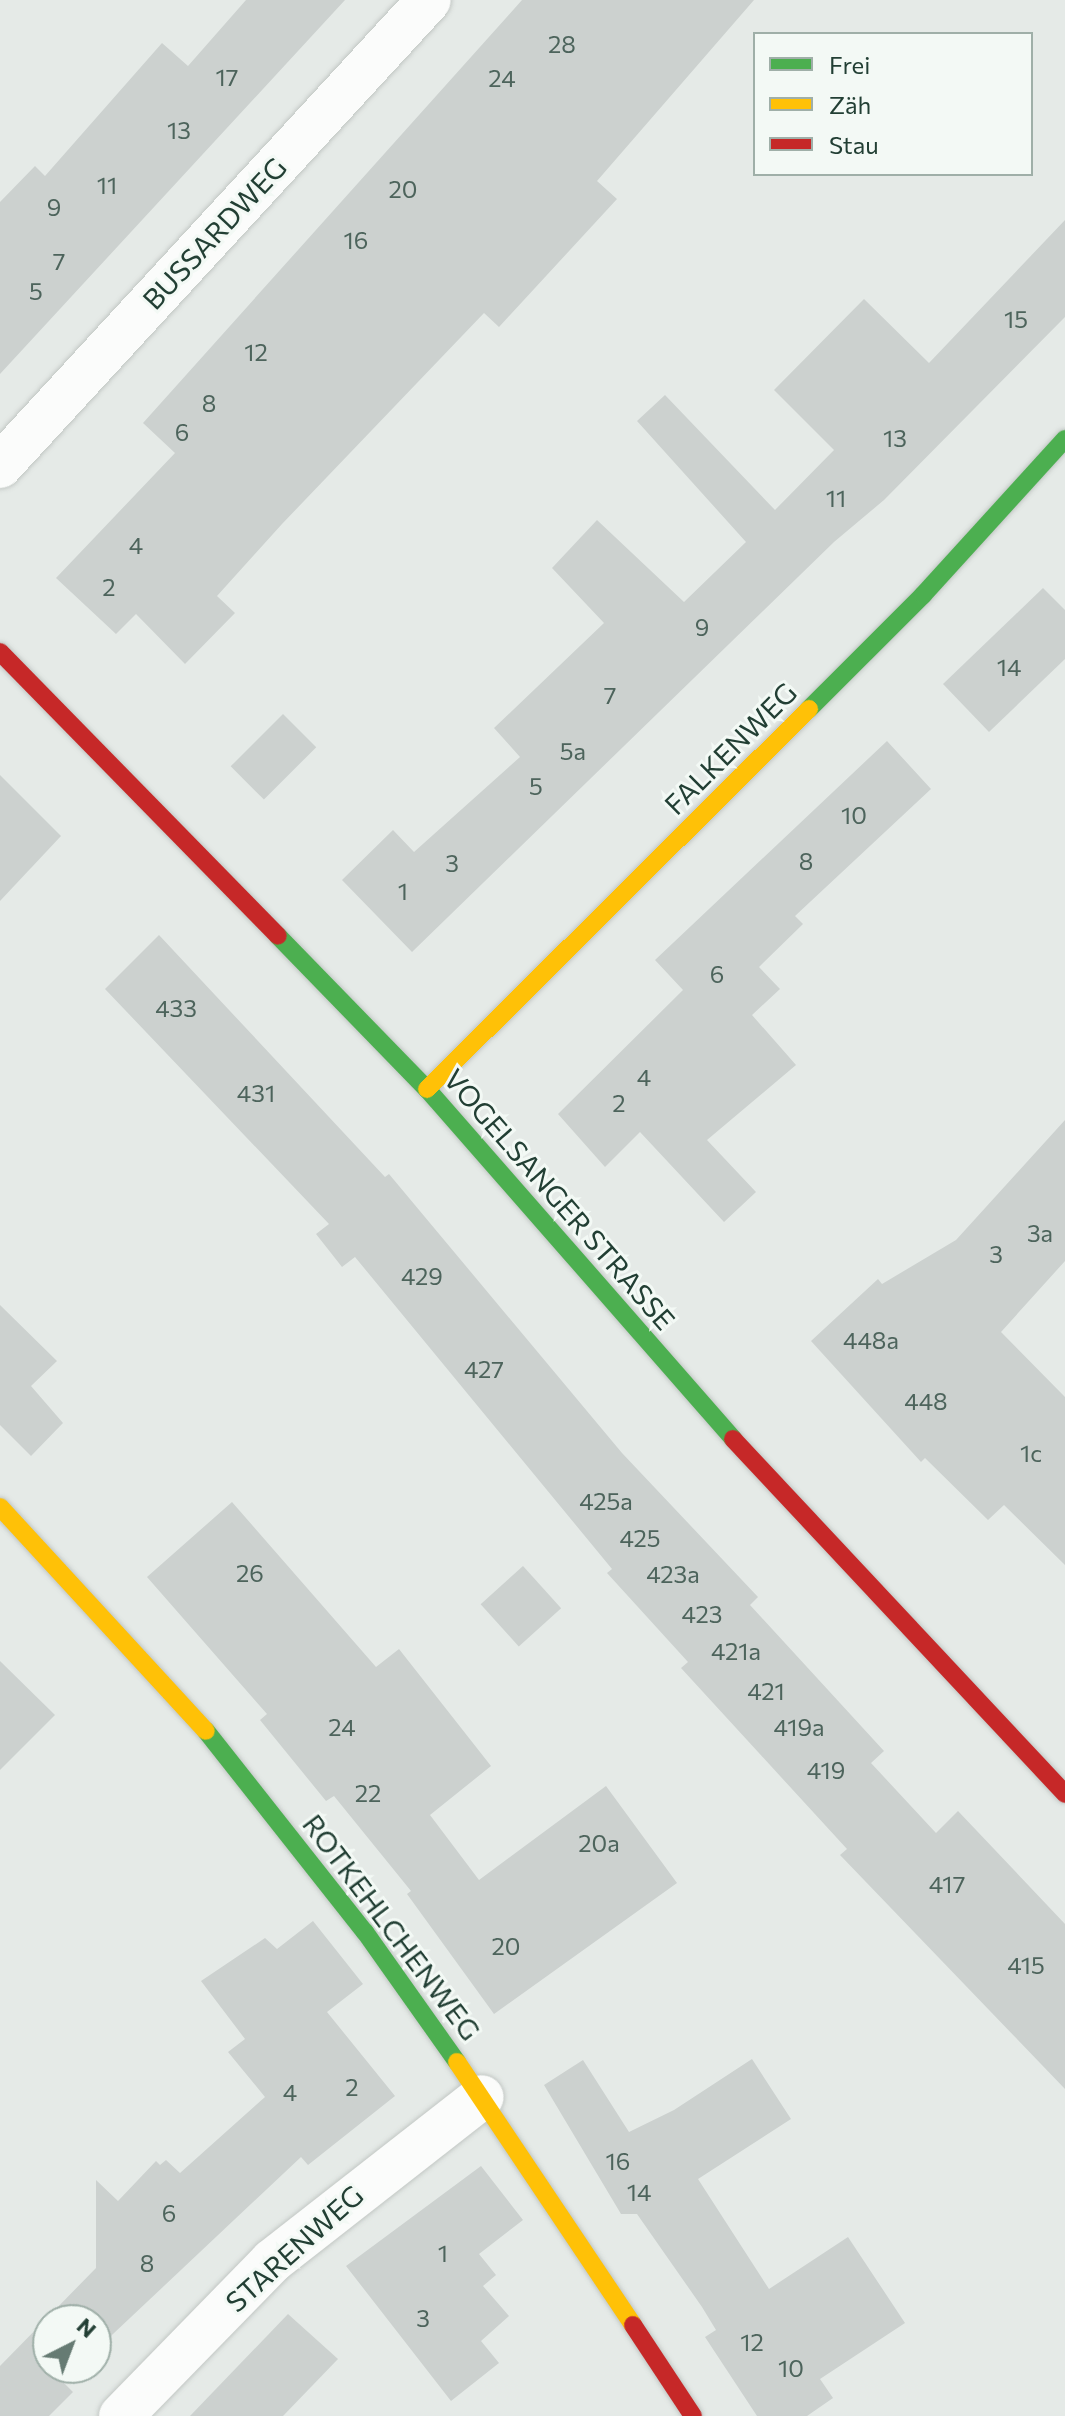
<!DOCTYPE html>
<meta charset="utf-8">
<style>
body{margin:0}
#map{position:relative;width:1065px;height:2416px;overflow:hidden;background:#e5eae7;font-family:Commissioner,sans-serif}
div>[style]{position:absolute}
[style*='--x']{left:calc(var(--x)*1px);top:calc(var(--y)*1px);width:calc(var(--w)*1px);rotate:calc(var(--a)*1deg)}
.building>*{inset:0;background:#ccd1cf;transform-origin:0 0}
.roads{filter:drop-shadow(0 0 2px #c2c7c4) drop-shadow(0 0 2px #c2c7c4)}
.street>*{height:44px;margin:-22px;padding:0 22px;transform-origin:22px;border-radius:22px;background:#fbfcfb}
.fast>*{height:18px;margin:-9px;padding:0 9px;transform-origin:9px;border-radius:9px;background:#4caf50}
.slow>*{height:18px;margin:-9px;padding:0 9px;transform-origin:9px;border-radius:9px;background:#ffc107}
.jam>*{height:18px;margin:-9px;padding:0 9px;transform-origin:9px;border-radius:9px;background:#c62828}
span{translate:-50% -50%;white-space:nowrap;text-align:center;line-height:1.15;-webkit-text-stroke:6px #f3f9f5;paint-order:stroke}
.number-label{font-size:24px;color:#4d645c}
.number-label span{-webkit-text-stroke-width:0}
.street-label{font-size:28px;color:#223f34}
.legend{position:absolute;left:753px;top:32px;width:280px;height:144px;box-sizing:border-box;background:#f3f9f5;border:2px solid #9fafa8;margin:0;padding:10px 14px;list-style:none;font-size:24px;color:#223f34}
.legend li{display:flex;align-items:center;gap:16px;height:40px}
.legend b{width:40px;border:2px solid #9fafa8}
.north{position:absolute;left:32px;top:2304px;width:80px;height:80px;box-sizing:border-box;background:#f3f9f5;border:2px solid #9fafa8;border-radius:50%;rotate:42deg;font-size:22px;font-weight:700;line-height:32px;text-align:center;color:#223f34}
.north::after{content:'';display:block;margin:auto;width:28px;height:36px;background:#667b73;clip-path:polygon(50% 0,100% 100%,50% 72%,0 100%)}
</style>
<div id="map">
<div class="building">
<i style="clip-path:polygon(246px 0,345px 0,0 374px,0 202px,35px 166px,45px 176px,162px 43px,188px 66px)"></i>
<i style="clip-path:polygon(522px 0,754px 0,597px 181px,617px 199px,499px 327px,484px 313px,282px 524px,217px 596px,235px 613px,185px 664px,136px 614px,116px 634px,56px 578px,175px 453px,143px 423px)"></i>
<i style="clip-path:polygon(1065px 220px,1065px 317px,884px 500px,834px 542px,412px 952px,342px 880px,393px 830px,414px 852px,520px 757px,494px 728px,604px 623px,552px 568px,597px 520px,684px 602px,746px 542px,637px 421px,665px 395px,775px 510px,834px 450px,774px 390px,864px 299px,929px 363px)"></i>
<i style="clip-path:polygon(1043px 588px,1065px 610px,1065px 659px,989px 732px,943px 684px)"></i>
<i style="left:283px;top:714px;width:47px;height:74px;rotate:45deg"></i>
<i style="clip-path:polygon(887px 741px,931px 789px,795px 916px,803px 924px,759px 967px,780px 989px,752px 1015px,796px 1065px,707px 1140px,756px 1192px,724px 1222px,640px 1132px,605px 1167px,558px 1114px,683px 990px,655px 960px)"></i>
<i style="clip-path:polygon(0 775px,61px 836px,0 901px)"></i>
<i style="clip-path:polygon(159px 935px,385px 1177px,389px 1174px,622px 1453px,758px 1597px,750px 1605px,884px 1751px,871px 1763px,936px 1833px,958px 1811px,1065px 1924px,1065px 2089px,840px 1855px,847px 1849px,681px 1668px,688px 1662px,607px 1573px,612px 1569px,355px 1257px,342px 1267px,316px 1234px,329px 1224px,105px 989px)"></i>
<i style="clip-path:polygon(1065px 1120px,1065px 1261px,1001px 1332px,1065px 1397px,1065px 1565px,1004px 1505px,988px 1520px,925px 1458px,921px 1462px,811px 1341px,878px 1279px,882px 1284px,956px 1240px)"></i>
<i style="clip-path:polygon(0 1305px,57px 1361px,31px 1386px,63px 1423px,31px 1456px,0 1425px)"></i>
<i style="clip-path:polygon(232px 1502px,376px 1667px,399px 1649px,491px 1766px,430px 1815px,479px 1880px,606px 1786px,677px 1883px,494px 2014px,407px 1894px,411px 1891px,334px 1796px,326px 1801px,260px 1720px,267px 1714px,147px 1577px)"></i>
<i style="left:523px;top:1566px;width:57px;height:57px;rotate:48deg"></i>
<i style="clip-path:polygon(0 1661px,55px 1715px,0 1770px)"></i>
<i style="clip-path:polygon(313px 1921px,363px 1984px,327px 2012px,395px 2096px,308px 2165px,301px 2157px,96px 2350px,96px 2320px,48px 2320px,48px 2368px,79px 2368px,64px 2383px,73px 2392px,49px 2416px,0 2416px,0 2366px,96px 2268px,96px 2180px,118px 2201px,156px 2161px,160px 2165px,166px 2160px,180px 2173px,265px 2097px,228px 2052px,245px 2039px,201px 1981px,265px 1938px,277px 1949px)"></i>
<i style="clip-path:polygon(752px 2059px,791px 2119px,698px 2179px,769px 2289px,848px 2237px,905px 2323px,820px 2379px,833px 2398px,807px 2416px,757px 2416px,705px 2337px,716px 2330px,702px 2307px,637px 2214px,621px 2214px,544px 2085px,583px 2060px,629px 2132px,674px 2110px)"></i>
<i style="clip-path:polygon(481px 2166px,523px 2220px,479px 2254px,496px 2275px,483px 2286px,509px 2316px,481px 2341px,499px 2363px,451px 2401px,346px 2266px)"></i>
<i style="clip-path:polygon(288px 2314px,338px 2359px,283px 2416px,190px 2416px)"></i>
</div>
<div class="roads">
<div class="street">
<i style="--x:0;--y:466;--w:633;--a:-47.37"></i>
<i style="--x:121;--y:2416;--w:216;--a:-45.7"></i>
<i style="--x:272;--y:2261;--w:266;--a:-38"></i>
</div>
<div class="fast">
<i style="--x:809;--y:709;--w:161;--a:-45"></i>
<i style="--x:923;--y:595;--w:211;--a:-47.7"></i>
<i style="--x:278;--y:936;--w:214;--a:45.8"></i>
<i style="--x:427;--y:1089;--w:465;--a:48.8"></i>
<i style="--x:206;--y:1731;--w:256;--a:51.7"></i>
<i style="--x:365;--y:1932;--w:159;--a:54.7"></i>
</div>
<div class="slow">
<i style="--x:427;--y:1089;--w:539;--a:-44.85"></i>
<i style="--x:0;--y:1507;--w:304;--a:47.4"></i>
<i style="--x:457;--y:2062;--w:316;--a:56.2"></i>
</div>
<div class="jam">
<i style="--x:0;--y:652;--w:397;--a:45.6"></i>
<i style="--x:733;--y:1439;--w:486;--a:46.9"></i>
<i style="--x:633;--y:2325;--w:109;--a:56.6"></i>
</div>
</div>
<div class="number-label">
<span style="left:562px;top:44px">28</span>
<span style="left:227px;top:77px">17</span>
<span style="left:502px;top:78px">24</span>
<span style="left:179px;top:130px">13</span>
<span style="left:107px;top:185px">11</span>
<span style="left:403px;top:189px">20</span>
<span style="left:54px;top:207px">9</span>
<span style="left:356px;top:240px">16</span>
<span style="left:59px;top:261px">7</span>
<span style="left:36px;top:291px">5</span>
<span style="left:1016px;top:319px">15</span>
<span style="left:256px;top:352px">12</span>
<span style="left:209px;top:403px">8</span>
<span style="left:182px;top:432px">6</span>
<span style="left:895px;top:438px">13</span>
<span style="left:836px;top:498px">11</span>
<span style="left:136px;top:545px">4</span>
<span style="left:109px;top:587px">2</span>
<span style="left:702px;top:627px">9</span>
<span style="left:1009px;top:667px">14</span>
<span style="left:610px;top:695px">7</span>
<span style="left:573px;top:751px">5a</span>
<span style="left:536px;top:786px">5</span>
<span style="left:854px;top:815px">10</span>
<span style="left:806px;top:861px">8</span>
<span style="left:452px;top:863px">3</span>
<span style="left:403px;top:891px">1</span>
<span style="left:717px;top:974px">6</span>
<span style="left:176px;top:1008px">433</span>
<span style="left:644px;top:1077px">4</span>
<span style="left:256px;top:1093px">431</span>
<span style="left:619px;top:1103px">2</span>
<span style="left:1040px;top:1233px">3a</span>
<span style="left:996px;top:1254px">3</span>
<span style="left:422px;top:1276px">429</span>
<span style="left:871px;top:1340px">448a</span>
<span style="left:484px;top:1369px">427</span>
<span style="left:926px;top:1401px">448</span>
<span style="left:1031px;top:1453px">1c</span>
<span style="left:606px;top:1501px">425a</span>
<span style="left:640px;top:1538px">425</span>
<span style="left:250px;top:1573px">26</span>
<span style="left:673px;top:1574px">423a</span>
<span style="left:702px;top:1614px">423</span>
<span style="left:736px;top:1651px">421a</span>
<span style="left:766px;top:1691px">421</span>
<span style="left:342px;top:1727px">24</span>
<span style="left:799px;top:1727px">419a</span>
<span style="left:826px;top:1770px">419</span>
<span style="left:368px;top:1793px">22</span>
<span style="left:599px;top:1843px">20a</span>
<span style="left:947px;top:1884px">417</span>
<span style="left:506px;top:1946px">20</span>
<span style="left:1026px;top:1965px">415</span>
<span style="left:352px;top:2087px">2</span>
<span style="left:290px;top:2092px">4</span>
<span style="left:618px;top:2161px">16</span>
<span style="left:639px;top:2192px">14</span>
<span style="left:169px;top:2213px">6</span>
<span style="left:443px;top:2253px">1</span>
<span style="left:147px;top:2263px">8</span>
<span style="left:423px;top:2318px">3</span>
<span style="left:752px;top:2342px">12</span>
<span style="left:791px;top:2368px">10</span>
</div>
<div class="street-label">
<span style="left:214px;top:233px;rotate:-47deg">BUSSARDWEG</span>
<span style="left:730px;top:748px;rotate:-45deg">FALKENWEG</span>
<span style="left:560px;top:1199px;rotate:49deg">VOGELSANGER STRASSE</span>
<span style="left:392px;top:1927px;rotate:53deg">ROTKEHLCHENWEG</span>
<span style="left:294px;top:2248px;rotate:-42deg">STARENWEG</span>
</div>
<ul class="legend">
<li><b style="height:10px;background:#4caf50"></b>Frei</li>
<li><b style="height:10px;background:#ffc107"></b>Zäh</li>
<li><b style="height:10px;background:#c62828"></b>Stau</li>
</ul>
<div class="north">N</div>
</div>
